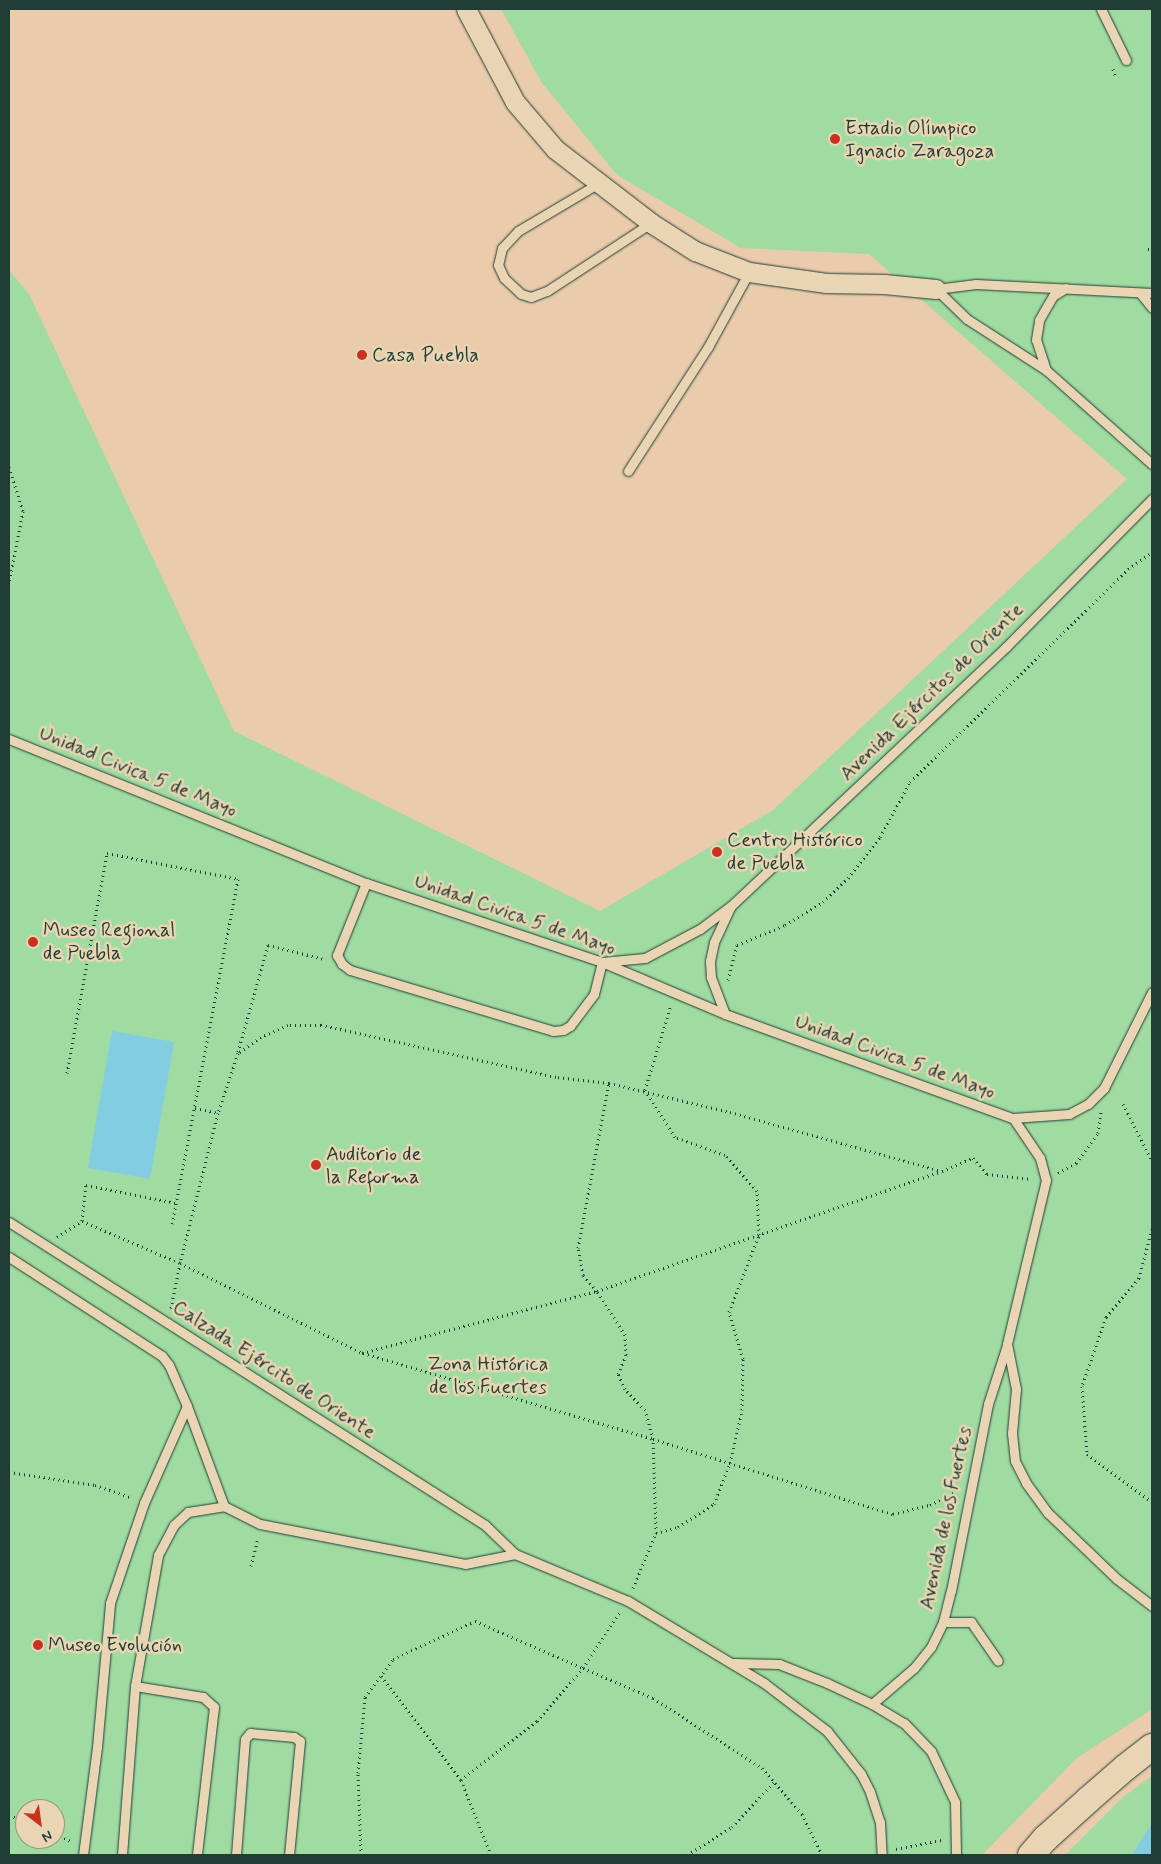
<!DOCTYPE html>
<meta charset="utf-8">
<style>
body{margin:0}
#map{position:relative;width:1161px;height:1864px;overflow:hidden;background:#eacbac;font-family:Mynerve,sans-serif}
div>[style]{position:absolute}
[style*='--x']{left:calc(var(--x)*1px);top:calc(var(--y)*1px);width:calc(var(--w)*1px);rotate:calc(var(--a)*1deg)}
.green>*{inset:0;background:#a0dba2}
.water>*{inset:0;background:#82cde2;transform-origin:0 0}
.path>*{height:3px;margin-top:-1.5px;transform-origin:0;background:repeating-linear-gradient(90deg,#1f3d34 0 1px,transparent 0 5px)}
.roads{filter:drop-shadow(0 0 1px #1f3d34) drop-shadow(0 0 1px #1f3d34)}
.lane>*{height:9px;margin:-4.5px;padding:0 4.5px;transform-origin:4.5px;border-radius:4.5px;background:#e9d4b3}
.street>*{height:19px;margin:-9.5px;padding:0 9.5px;transform-origin:9.5px;border-radius:9.5px;background:#e9d4b3}
.secondary>*{height:26px;margin:-13px;padding:0 13px;transform-origin:13px;border-radius:13px;background:#e9d4b3}
.dots>*{width:14px;height:14px;translate:-50% -50%;box-sizing:border-box;border:2px solid #e9d4b3;border-radius:50%}
span{translate:-50% -50%;white-space:nowrap;text-align:center;line-height:1.15;-webkit-text-stroke:5px #e9d4b3;paint-order:stroke}
.poi-label{font-size:20px;color:#1f3d34}
.left{translate:0 -50%;text-align:left}
.street-label{font-size:20px;color:#1f3d34}
.park-label{font-size:20px;color:#25453a}
.frame{position:absolute;inset:0;border:10px solid #1f3d34;pointer-events:none}
.north{position:absolute;left:15px;top:1799px;width:50px;height:50px;box-sizing:border-box;background:#e9d4b3;border:1px solid #989880;border-radius:50%;rotate:150deg;font-size:14px;font-weight:700;line-height:20px;text-align:center;color:#1f3d34}
.north::after{content:'';display:block;margin:auto;width:18px;height:22px;background:#c8321e;clip-path:polygon(50% 0,100% 100%,50% 72%,0 100%)}
</style>
<div id="map">
<div class="green">
<i style="clip-path:polygon(evenodd,501px 9px,1152px 9px,1152px 1709px,1077px 1758px,982px 1855px,9px 1855px,9px 270px,29px 294px,234px 731px,600px 911px,773px 810px,1127px 479px,869px 254px,741px 248px,617px 175px,542px 83px,501px 9px,25px 1809px,55px 1809px,55px 1839px,25px 1839px,25px 1809px)"></i>
<i style="clip-path:polygon(1152px 1776px,1152px 1855px,1065px 1855px,1123px 1797px)"></i>
</div>
<div class="water">
<i style="left:112px;top:1031px;width:63px;height:139px;rotate:10deg"></i>
<i style="clip-path:polygon(1152px 1824px,1152px 1855px,1132px 1855px,1146px 1832px)"></i>
</div>
<div class="path">
<i style="--x:1113;--y:69;--w:9;--a:72"></i>
<i style="--x:1148;--y:249;--w:4;--a:0"></i>
<i style="--x:9;--y:467;--w:46;--a:72.3"></i>
<i style="--x:23;--y:511;--w:73;--a:101"></i>
<i style="--x:728;--y:980;--w:36;--a:-76"></i>
<i style="--x:737;--y:945;--w:52;--a:-22.6"></i>
<i style="--x:785;--y:925;--w:44;--a:-31.2"></i>
<i style="--x:823;--y:902;--w:35;--a:-44"></i>
<i style="--x:848;--y:878;--w:52;--a:-52"></i>
<i style="--x:880;--y:837;--w:63;--a:-61.4"></i>
<i style="--x:910;--y:782;--w:305;--a:-44.3"></i>
<i style="--x:1128;--y:569;--w:29;--a:-35"></i>
<i style="--x:238;--y:1052;--w:111;--a:-74.3"></i>
<i style="--x:268;--y:945;--w:58;--a:14"></i>
<i style="--x:67;--y:1073;--w:224;--a:-79.7"></i>
<i style="--x:107;--y:853;--w:134;--a:11.2"></i>
<i style="--x:238;--y:879;--w:351;--a:100.8"></i>
<i style="--x:609;--y:1083;--w:53;--a:-173.5"></i>
<i style="--x:556;--y:1077;--w:241;--a:-167.5"></i>
<i style="--x:321;--y:1025;--w:33;--a:180"></i>
<i style="--x:288;--y:1025;--w:30;--a:156"></i>
<i style="--x:261;--y:1037;--w:28;--a:145"></i>
<i style="--x:238;--y:1053;--w:63;--a:108.4"></i>
<i style="--x:218;--y:1113;--w:155;--a:104.2"></i>
<i style="--x:180;--y:1263;--w:203;--a:26.3"></i>
<i style="--x:362;--y:1353;--w:243;--a:-14.8"></i>
<i style="--x:597;--y:1291;--w:21;--a:-131"></i>
<i style="--x:583;--y:1275;--w:27;--a:-100"></i>
<i style="--x:578;--y:1248;--w:168;--a:-79.4"></i>
<i style="--x:609;--y:1083;--w:124;--a:13.5"></i>
<i style="--x:730;--y:1112;--w:220;--a:15.6"></i>
<i style="--x:1123;--y:1104;--w:64;--a:63"></i>
<i style="--x:195;--y:1108;--w:24;--a:12"></i>
<i style="--x:1058;--y:1173;--w:21;--a:-29"></i>
<i style="--x:1076;--y:1163;--w:37;--a:-54"></i>
<i style="--x:1098;--y:1133;--w:21;--a:-82"></i>
<i style="--x:82;--y:1221;--w:36;--a:-84"></i>
<i style="--x:86;--y:1185;--w:92;--a:11.3"></i>
<i style="--x:1152;--y:1229;--w:51;--a:104.9"></i>
<i style="--x:1139;--y:1278;--w:51;--a:130.2"></i>
<i style="--x:1106;--y:1317;--w:73;--a:109.2"></i>
<i style="--x:1082;--y:1386;--w:68;--a:85.8"></i>
<i style="--x:1087;--y:1454;--w:81;--a:36.4"></i>
<i style="--x:57;--y:1237;--w:30;--a:-33"></i>
<i style="--x:82;--y:1221;--w:107;--a:23.2"></i>
<i style="--x:180;--y:1263;--w:46;--a:101.3"></i>
<i style="--x:363;--y:1353;--w:302;--a:16.5"></i>
<i style="--x:653;--y:1439;--w:251;--a:17.4"></i>
<i style="--x:893;--y:1514;--w:38;--a:-14"></i>
<i style="--x:930;--y:1505;--w:29;--a:-27"></i>
<i style="--x:9;--y:1472;--w:87;--a:8.6"></i>
<i style="--x:95;--y:1485;--w:39;--a:19"></i>
<i style="--x:656;--y:1533;--w:23;--a:-15"></i>
<i style="--x:678;--y:1527;--w:43;--a:-32.6"></i>
<i style="--x:714;--y:1504;--w:44;--a:-68.7"></i>
<i style="--x:730;--y:1463;--w:54;--a:-77.2"></i>
<i style="--x:742;--y:1410;--w:51;--a:-88.9"></i>
<i style="--x:743;--y:1359;--w:49;--a:-106.6"></i>
<i style="--x:729;--y:1312;--w:83;--a:-68.7"></i>
<i style="--x:759;--y:1235;--w:44;--a:-92.6"></i>
<i style="--x:757;--y:1191;--w:48;--a:-131.6"></i>
<i style="--x:725;--y:1155;--w:53;--a:-160.2"></i>
<i style="--x:675;--y:1137;--w:56;--a:-122.6"></i>
<i style="--x:645;--y:1090;--w:89;--a:-73"></i>
<i style="--x:251;--y:1566;--w:30;--a:-76"></i>
<i style="--x:633;--y:1588;--w:60;--a:-67.3"></i>
<i style="--x:656;--y:1533;--w:94;--a:-91.8"></i>
<i style="--x:653;--y:1439;--w:30;--a:-105"></i>
<i style="--x:645;--y:1410;--w:29;--a:-134"></i>
<i style="--x:625;--y:1389;--w:17;--a:-115"></i>
<i style="--x:618;--y:1374;--w:21;--a:-67"></i>
<i style="--x:626;--y:1355;--w:20;--a:-93"></i>
<i style="--x:625;--y:1335;--w:52;--a:-122.5"></i>
<i style="--x:597;--y:1291;--w:365;--a:-19.2"></i>
<i style="--x:942;--y:1171;--w:34;--a:-23"></i>
<i style="--x:973;--y:1158;--w:21;--a:49"></i>
<i style="--x:987;--y:1174;--w:44;--a:6.5"></i>
<i style="--x:381;--y:1676;--w:131;--a:52.4"></i>
<i style="--x:461;--y:1780;--w:81;--a:68.2"></i>
<i style="--x:461;--y:1780;--w:96;--a:-37.8"></i>
<i style="--x:537;--y:1721;--w:70;--a:-49"></i>
<i style="--x:583;--y:1668;--w:76;--a:23.2"></i>
<i style="--x:653;--y:1698;--w:130;--a:32.7"></i>
<i style="--x:762;--y:1768;--w:61;--a:49"></i>
<i style="--x:802;--y:1814;--w:46;--a:64"></i>
<i style="--x:9;--y:1815;--w:17;--a:21"></i>
<i style="--x:55;--y:1834;--w:17;--a:24"></i>
<i style="--x:896;--y:1849;--w:46;--a:-11.3"></i>
<i style="--x:361;--y:1855;--w:82;--a:-92.1"></i>
<i style="--x:358;--y:1773;--w:76;--a:-84.7"></i>
<i style="--x:365;--y:1697;--w:47;--a:-53.6"></i>
<i style="--x:393;--y:1659;--w:90;--a:-24.9"></i>
<i style="--x:475;--y:1621;--w:118;--a:23.5"></i>
<i style="--x:583;--y:1668;--w:66;--a:-56.8"></i>
<i style="--x:687;--y:1855;--w:53;--a:-31.9"></i>
<i style="--x:732;--y:1827;--w:62;--a:-47"></i>
</div>
<div class="roads">
<div class="lane">
<i style="--x:1101;--y:9;--w:57;--a:63.9"></i>
<i style="--x:599;--y:183;--w:94;--a:149.3"></i>
<i style="--x:518;--y:231;--w:23;--a:133"></i>
<i style="--x:502;--y:248;--w:17;--a:103"></i>
<i style="--x:498;--y:265;--w:14;--a:65"></i>
<i style="--x:504;--y:278;--w:23;--a:43"></i>
<i style="--x:521;--y:294;--w:10;--a:17"></i>
<i style="--x:531;--y:297;--w:17;--a:-21"></i>
<i style="--x:547;--y:291;--w:124;--a:-33.2"></i>
<i style="--x:936;--y:289;--w:43;--a:44.1"></i>
<i style="--x:967;--y:319;--w:94;--a:32.8"></i>
<i style="--x:1046;--y:370;--w:142;--a:41.6"></i>
<i style="--x:936;--y:289;--w:40;--a:-7.1"></i>
<i style="--x:976;--y:284;--w:176;--a:2.9"></i>
<i style="--x:1140;--y:293;--w:19;--a:51"></i>
<i style="--x:1046;--y:370;--w:32;--a:-108"></i>
<i style="--x:1036;--y:340;--w:20;--a:-81"></i>
<i style="--x:1039;--y:320;--w:28;--a:-60"></i>
<i style="--x:1053;--y:296;--w:15;--a:-32"></i>
<i style="--x:628;--y:471;--w:148;--a:-57.2"></i>
<i style="--x:708;--y:347;--w:85;--a:-61.3"></i>
<i style="--x:9;--y:739;--w:385;--a:22"></i>
<i style="--x:366;--y:883;--w:249;--a:18.5"></i>
<i style="--x:602;--y:962;--w:134;--a:22.9"></i>
<i style="--x:725;--y:1014;--w:306;--a:19.9"></i>
<i style="--x:1013;--y:1118;--w:56;--a:-4.1"></i>
<i style="--x:1069;--y:1114;--w:21;--a:-28"></i>
<i style="--x:1088;--y:1104;--w:23;--a:-45"></i>
<i style="--x:1104;--y:1088;--w:107;--a:-63.4"></i>
<i style="--x:366;--y:883;--w:78;--a:111.9"></i>
<i style="--x:337;--y:955;--w:10;--a:61"></i>
<i style="--x:342;--y:964;--w:10;--a:37"></i>
<i style="--x:350;--y:970;--w:212;--a:16.7"></i>
<i style="--x:553;--y:1031;--w:10;--a:-6"></i>
<i style="--x:563;--y:1030;--w:8;--a:-30"></i>
<i style="--x:570;--y:1026;--w:40;--a:-53"></i>
<i style="--x:594;--y:994;--w:33;--a:-76"></i>
<i style="--x:602;--y:962;--w:43;--a:-5.3"></i>
<i style="--x:645;--y:958;--w:62;--a:-27.8"></i>
<i style="--x:700;--y:929;--w:39;--a:-37"></i>
<i style="--x:731;--y:906;--w:378;--a:-43.3"></i>
<i style="--x:1006;--y:647;--w:208;--a:-45.4"></i>
<i style="--x:725;--y:1014;--w:40;--a:-111"></i>
<i style="--x:711;--y:977;--w:16;--a:-94"></i>
<i style="--x:710;--y:961;--w:19;--a:-78"></i>
<i style="--x:714;--y:942;--w:38;--a:-65"></i>
<i style="--x:1013;--y:1118;--w:48;--a:56"></i>
<i style="--x:1040;--y:1158;--w:23;--a:75"></i>
<i style="--x:1046;--y:1180;--w:169;--a:103.4"></i>
<i style="--x:1007;--y:1344;--w:46;--a:78.7"></i>
<i style="--x:1016;--y:1389;--w:44;--a:95.2"></i>
<i style="--x:1012;--y:1433;--w:28;--a:84"></i>
<i style="--x:1015;--y:1461;--w:25;--a:63"></i>
<i style="--x:1026;--y:1483;--w:37;--a:54"></i>
<i style="--x:1048;--y:1513;--w:95;--a:43.7"></i>
<i style="--x:1117;--y:1579;--w:44;--a:37.6"></i>
<i style="--x:9;--y:1222;--w:564;--a:32.48"></i>
<i style="--x:485;--y:1525;--w:42;--a:44"></i>
<i style="--x:9;--y:1257;--w:182;--a:32.9"></i>
<i style="--x:162;--y:1356;--w:11;--a:52"></i>
<i style="--x:169;--y:1365;--w:45;--a:66.3"></i>
<i style="--x:187;--y:1406;--w:107;--a:69.7"></i>
<i style="--x:224;--y:1506;--w:40;--a:26.6"></i>
<i style="--x:260;--y:1524;--w:209;--a:11"></i>
<i style="--x:465;--y:1564;--w:51;--a:-11.3"></i>
<i style="--x:515;--y:1554;--w:122;--a:22.6"></i>
<i style="--x:628;--y:1601;--w:159;--a:31.1"></i>
<i style="--x:764;--y:1683;--w:79;--a:37.3"></i>
<i style="--x:827;--y:1731;--w:55;--a:51.7"></i>
<i style="--x:861;--y:1774;--w:20;--a:63"></i>
<i style="--x:870;--y:1792;--w:32;--a:72"></i>
<i style="--x:880;--y:1822;--w:33;--a:87"></i>
<i style="--x:943;--y:1622;--w:28;--a:0"></i>
<i style="--x:971;--y:1622;--w:47;--a:55.3"></i>
<i style="--x:734;--y:1663;--w:45;--a:1.3"></i>
<i style="--x:779;--y:1664;--w:52;--a:21.6"></i>
<i style="--x:827;--y:1683;--w:50;--a:25"></i>
<i style="--x:872;--y:1704;--w:37;--a:31"></i>
<i style="--x:904;--y:1723;--w:39;--a:46"></i>
<i style="--x:931;--y:1751;--w:56;--a:64.8"></i>
<i style="--x:955;--y:1802;--w:53;--a:88.9"></i>
<i style="--x:135;--y:1686;--w:69;--a:9.2"></i>
<i style="--x:203;--y:1697;--w:15;--a:42"></i>
<i style="--x:214;--y:1707;--w:149;--a:96.6"></i>
<i style="--x:872;--y:1704;--w:55;--a:-40.6"></i>
<i style="--x:914;--y:1668;--w:27;--a:-51"></i>
<i style="--x:931;--y:1647;--w:28;--a:-64"></i>
<i style="--x:943;--y:1622;--w:32;--a:-76"></i>
<i style="--x:951;--y:1591;--w:191;--a:-78.8"></i>
<i style="--x:988;--y:1404;--w:62;--a:-72.1"></i>
<i style="--x:83;--y:1855;--w:109;--a:-82.6"></i>
<i style="--x:97;--y:1747;--w:145;--a:-84.8"></i>
<i style="--x:110;--y:1603;--w:106;--a:-71.2"></i>
<i style="--x:144;--y:1503;--w:106;--a:-66.1"></i>
<i style="--x:122;--y:1855;--w:169;--a:-85.6"></i>
<i style="--x:135;--y:1686;--w:133;--a:-80"></i>
<i style="--x:158;--y:1555;--w:34;--a:-62"></i>
<i style="--x:174;--y:1525;--w:19;--a:-43"></i>
<i style="--x:188;--y:1512;--w:36;--a:-9"></i>
<i style="--x:236;--y:1855;--w:116;--a:-85.6"></i>
<i style="--x:245;--y:1739;--w:8;--a:-50"></i>
<i style="--x:250;--y:1733;--w:44;--a:5.2"></i>
<i style="--x:294;--y:1737;--w:7;--a:34"></i>
<i style="--x:300;--y:1741;--w:115;--a:95.5"></i>
</div>
<div class="street">
<i style="--x:466;--y:9;--w:105;--a:62.2"></i>
<i style="--x:515;--y:102;--w:62;--a:49.6"></i>
<i style="--x:555;--y:149;--w:121;--a:37.6"></i>
<i style="--x:651;--y:223;--w:52;--a:32.5"></i>
<i style="--x:695;--y:251;--w:58;--a:21.3"></i>
<i style="--x:749;--y:272;--w:78;--a:8.1"></i>
<i style="--x:826;--y:283;--w:58;--a:1"></i>
<i style="--x:884;--y:284;--w:52;--a:5.5"></i>
</div>
<div class="secondary">
<i style="--x:1031;--y:1855;--w:23;--a:-49"></i>
<i style="--x:1046;--y:1838;--w:57;--a:-42.1"></i>
<i style="--x:1088;--y:1800;--w:50;--a:-41"></i>
<i style="--x:1126;--y:1767;--w:33;--a:-38"></i>
</div>
</div>
<div class="dots">
<i style="left:835px;top:139px;background:#c8321e"></i>
<i style="left:362px;top:355px;background:#c8321e"></i>
<i style="left:717px;top:852px;background:#c8321e"></i>
<i style="left:33px;top:942px;background:#c8321e"></i>
<i style="left:316px;top:1165px;background:#c8321e"></i>
<i style="left:38px;top:1645px;background:#c8321e"></i>
</div>
<div class="poi-label">
<span class="left" style="left:845px;top:140px">Estadio Olímpico<br>Ignacio Zaragoza</span>
<span class="left" style="left:372px;top:355px">Casa Puebla</span>
<span class="left" style="left:727px;top:852px">Centro Histórico<br>de Puebla</span>
<span class="left" style="left:43px;top:942px">Museo Regional<br>de Puebla</span>
<span class="left" style="left:326px;top:1166px">Auditorio de<br>la Reforma</span>
<span class="left" style="left:48px;top:1645px">Museo Evolución</span>
</div>
<div class="street-label">
<span style="left:932px;top:692px;rotate:-44deg">Avenida Ejércitos de Oriente</span>
<span style="left:138px;top:772px;rotate:22deg">Unidad Civica 5 de Mayo</span>
<span style="left:515px;top:915px;rotate:19deg">Unidad Civica 5 de Mayo</span>
<span style="left:895px;top:1057px;rotate:20deg">Unidad Civica 5 de Mayo</span>
<span style="left:274px;top:1370px;rotate:33deg">Calzada Ejército de Oriente</span>
<span style="left:946px;top:1518px;rotate:-78deg">Avenida de los Fuertes</span>
</div>
<div class="park-label">
<span style="left:488px;top:1376px">Zona Histórica<br>de los Fuertes</span>
</div>
<div class="frame"></div>
<div class="north">N</div>
</div>
